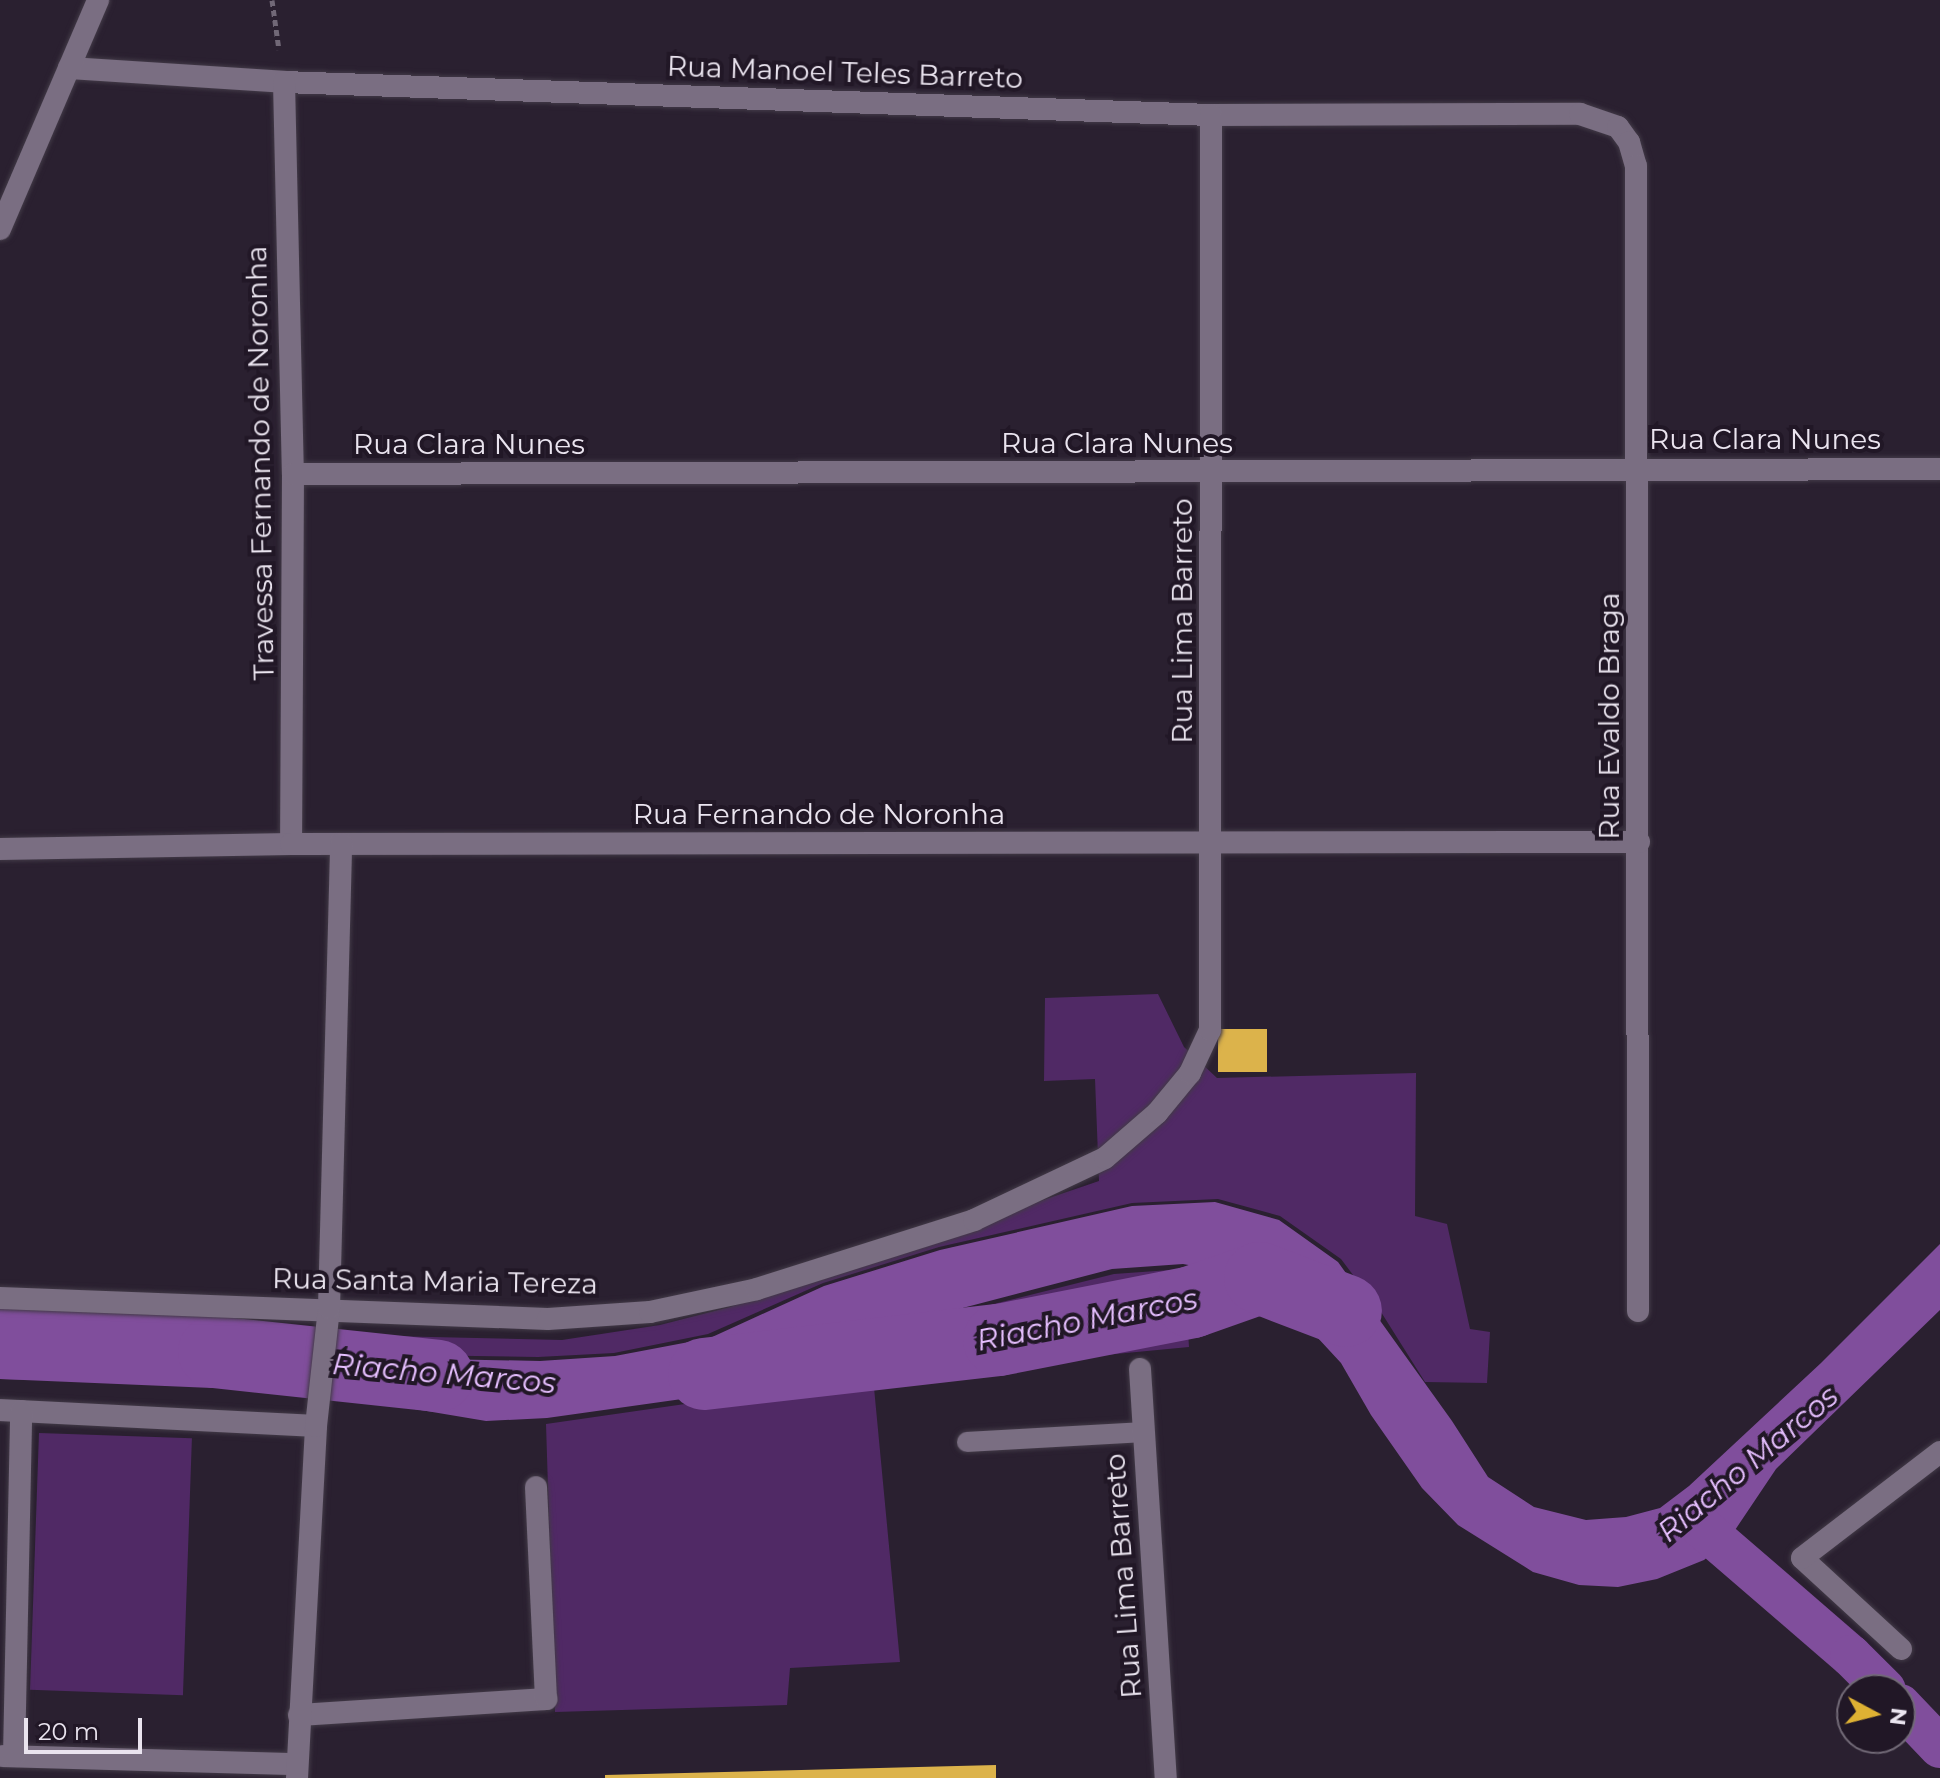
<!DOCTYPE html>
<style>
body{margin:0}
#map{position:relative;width:1940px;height:1778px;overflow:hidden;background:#2a2030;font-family:Montserrat,sans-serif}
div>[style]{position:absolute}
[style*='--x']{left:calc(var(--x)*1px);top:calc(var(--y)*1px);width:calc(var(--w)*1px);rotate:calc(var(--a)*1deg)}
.green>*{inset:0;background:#502965;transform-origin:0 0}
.water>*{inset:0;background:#804e9c;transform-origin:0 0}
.canal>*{height:42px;margin:-21px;padding:0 21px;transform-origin:21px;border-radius:21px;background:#804e9c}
.river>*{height:72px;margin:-36px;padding:0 36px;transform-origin:36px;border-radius:36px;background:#804e9c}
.building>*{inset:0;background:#dcb34b;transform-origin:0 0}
.path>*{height:5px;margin-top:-2.5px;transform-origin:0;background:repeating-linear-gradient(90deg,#716877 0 6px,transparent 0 10px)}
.roads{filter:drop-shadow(0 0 2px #423a47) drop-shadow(0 0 2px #423a47)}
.service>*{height:20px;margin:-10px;padding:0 10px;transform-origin:10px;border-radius:10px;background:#7a6e82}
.minor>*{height:22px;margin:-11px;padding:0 11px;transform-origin:11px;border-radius:11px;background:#7a6e82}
.tertiary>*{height:22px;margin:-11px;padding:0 11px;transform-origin:11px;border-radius:11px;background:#7a6e82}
span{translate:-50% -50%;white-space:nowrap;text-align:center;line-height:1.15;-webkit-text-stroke:8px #211726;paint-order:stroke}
.street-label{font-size:28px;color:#eae4ef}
.water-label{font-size:30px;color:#e6bfff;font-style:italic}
.north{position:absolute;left:1836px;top:1674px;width:80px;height:80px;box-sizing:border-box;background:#211726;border:2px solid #716976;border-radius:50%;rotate:97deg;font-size:22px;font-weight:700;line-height:32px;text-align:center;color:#eae4ef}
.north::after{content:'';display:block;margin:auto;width:28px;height:36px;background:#deb133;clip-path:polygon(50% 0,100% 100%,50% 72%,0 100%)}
.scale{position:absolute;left:24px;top:1718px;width:118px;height:36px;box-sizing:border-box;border:4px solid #eae4ef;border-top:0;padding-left:10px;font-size:24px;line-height:28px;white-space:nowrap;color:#eae4ef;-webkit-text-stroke:6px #211726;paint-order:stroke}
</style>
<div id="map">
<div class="green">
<i style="clip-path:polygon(1158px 994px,1184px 1047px,1217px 1078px,1416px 1073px,1415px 1216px,1447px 1224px,1470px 1329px,1490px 1332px,1487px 1383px,1425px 1382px,1381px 1312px,1341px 1259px,1280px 1216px,1218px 1199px,1132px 1203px,939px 1247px,823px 1283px,708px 1334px,614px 1353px,538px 1357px,340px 1354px,343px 1335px,562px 1340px,660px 1325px,730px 1307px,1099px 1181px,1095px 1079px,1044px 1081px,1045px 998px)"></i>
<i style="clip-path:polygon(1184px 1269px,1189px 1347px,873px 1377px,900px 1662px,790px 1668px,787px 1705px,555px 1712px,546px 1424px,685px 1404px,757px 1387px,869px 1335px,1114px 1274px)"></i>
<i style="left:39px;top:1433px;width:153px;height:257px;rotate:2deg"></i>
</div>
<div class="water">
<i style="clip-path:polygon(1215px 1202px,1279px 1220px,1338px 1262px,1452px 1421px,1488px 1477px,1534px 1507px,1586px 1520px,1626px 1517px,1660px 1508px,1689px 1486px,1821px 1363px,1940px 1244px,1940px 1310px,1776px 1469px,1729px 1539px,1704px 1560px,1657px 1579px,1618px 1587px,1579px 1585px,1533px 1572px,1458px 1525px,1422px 1488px,1371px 1415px,1341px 1363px,1280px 1297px,1239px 1274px,1183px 1264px,1112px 1269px,867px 1333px,757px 1383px,682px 1399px,547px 1418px,486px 1421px,337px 1396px,340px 1357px,540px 1361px,615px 1356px,710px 1338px,824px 1286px,940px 1250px,1132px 1206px)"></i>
<i style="left:0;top:1318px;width:269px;height:61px;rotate:1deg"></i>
</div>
<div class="canal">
<i style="--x:1691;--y:1518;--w:211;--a:40.8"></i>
<i style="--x:1851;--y:1656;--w:48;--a:45"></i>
<i style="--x:1900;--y:1705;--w:58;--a:46.4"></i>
</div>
<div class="river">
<i style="--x:0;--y:1343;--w:214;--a:2.4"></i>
<i style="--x:214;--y:1352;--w:225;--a:6.1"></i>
<i style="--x:704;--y:1374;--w:297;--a:-6.6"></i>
<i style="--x:999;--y:1340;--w:197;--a:-11.1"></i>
<i style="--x:1192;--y:1302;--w:72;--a:-19.4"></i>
<i style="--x:1260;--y:1278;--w:92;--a:21"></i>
</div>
<div class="building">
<i style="left:1218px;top:1029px;width:49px;height:43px"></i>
<i style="clip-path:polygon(996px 1765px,996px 1778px,605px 1778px,605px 1775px)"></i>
</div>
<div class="path">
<i style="--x:272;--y:0;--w:50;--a:82"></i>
</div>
<div class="roads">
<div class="service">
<i style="--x:967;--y:1442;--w:177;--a:-3.2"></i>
</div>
<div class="minor">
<i style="--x:69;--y:68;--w:215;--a:3.7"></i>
<i style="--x:284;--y:82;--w:928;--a:2.04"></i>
<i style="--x:1211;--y:115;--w:369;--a:-0.2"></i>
<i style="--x:1580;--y:114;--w:40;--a:18.9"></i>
<i style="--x:1618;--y:127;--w:19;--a:54"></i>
<i style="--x:1629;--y:142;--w:25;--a:74"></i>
<i style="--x:1636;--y:166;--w:1145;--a:89.9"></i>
<i style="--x:284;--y:82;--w:392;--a:88.7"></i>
<i style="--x:293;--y:474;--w:370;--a:90.3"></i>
<i style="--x:293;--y:474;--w:1647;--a:-0.17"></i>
<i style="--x:0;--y:849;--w:291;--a:-1"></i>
<i style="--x:291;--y:844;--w:1348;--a:-0.09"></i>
<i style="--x:0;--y:1298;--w:548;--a:2.19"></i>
<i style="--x:548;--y:1319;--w:102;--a:-3.9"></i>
<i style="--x:650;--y:1312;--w:109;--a:-12.1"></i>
<i style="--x:757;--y:1289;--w:228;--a:-17.6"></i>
<i style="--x:974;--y:1220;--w:145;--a:-25.3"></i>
<i style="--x:1105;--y:1158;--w:69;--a:-40.9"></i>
<i style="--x:1157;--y:1113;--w:52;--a:-50.5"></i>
<i style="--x:1190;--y:1073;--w:47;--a:-65.1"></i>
<i style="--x:1210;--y:1030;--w:915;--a:-89.94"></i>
<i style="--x:1140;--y:1369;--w:410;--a:86.4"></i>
<i style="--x:0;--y:1410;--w:316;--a:2.9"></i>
<i style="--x:1901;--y:1649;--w:134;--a:-137.4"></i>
<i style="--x:1802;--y:1558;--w:174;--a:-37.5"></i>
<i style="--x:299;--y:1715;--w:248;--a:-3.7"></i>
<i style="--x:546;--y:1699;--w:212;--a:-92.7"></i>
<i style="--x:3;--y:1756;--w:294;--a:1.6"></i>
<i style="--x:14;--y:1756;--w:345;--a:-88.8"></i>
<i style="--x:297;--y:1778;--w:353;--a:-86.9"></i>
<i style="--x:316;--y:1426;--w:119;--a:-83.7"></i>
<i style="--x:329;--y:1308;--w:464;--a:-88.5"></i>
</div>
<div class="tertiary">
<i style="--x:0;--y:229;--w:249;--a:-66.8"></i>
</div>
</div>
<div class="street-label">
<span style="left:845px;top:72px;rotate:2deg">Rua Manoel Teles Barreto</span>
<span style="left:1765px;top:439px">Rua Clara Nunes</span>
<span style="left:1117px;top:443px">Rua Clara Nunes</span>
<span style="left:469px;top:444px">Rua Clara Nunes</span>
<span style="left:260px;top:463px;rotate:-91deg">Travessa Fernando de Noronha</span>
<span style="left:1182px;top:621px;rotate:-90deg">Rua Lima Barreto</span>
<span style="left:1609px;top:716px;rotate:-90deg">Rua Evaldo Braga</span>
<span style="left:819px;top:814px">Rua Fernando de Noronha</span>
<span style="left:435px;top:1281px;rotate:1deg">Rua Santa Maria Tereza</span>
<span style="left:1123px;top:1576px;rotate:-94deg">Rua Lima Barreto</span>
</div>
<div class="water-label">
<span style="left:1087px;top:1320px;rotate:-11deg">Riacho Marcos</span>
<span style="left:444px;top:1374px;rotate:5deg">Riacho Marcos</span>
<span style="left:1748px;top:1464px;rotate:-40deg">Riacho Marcos</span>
</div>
<div class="north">N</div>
<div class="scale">20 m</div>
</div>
